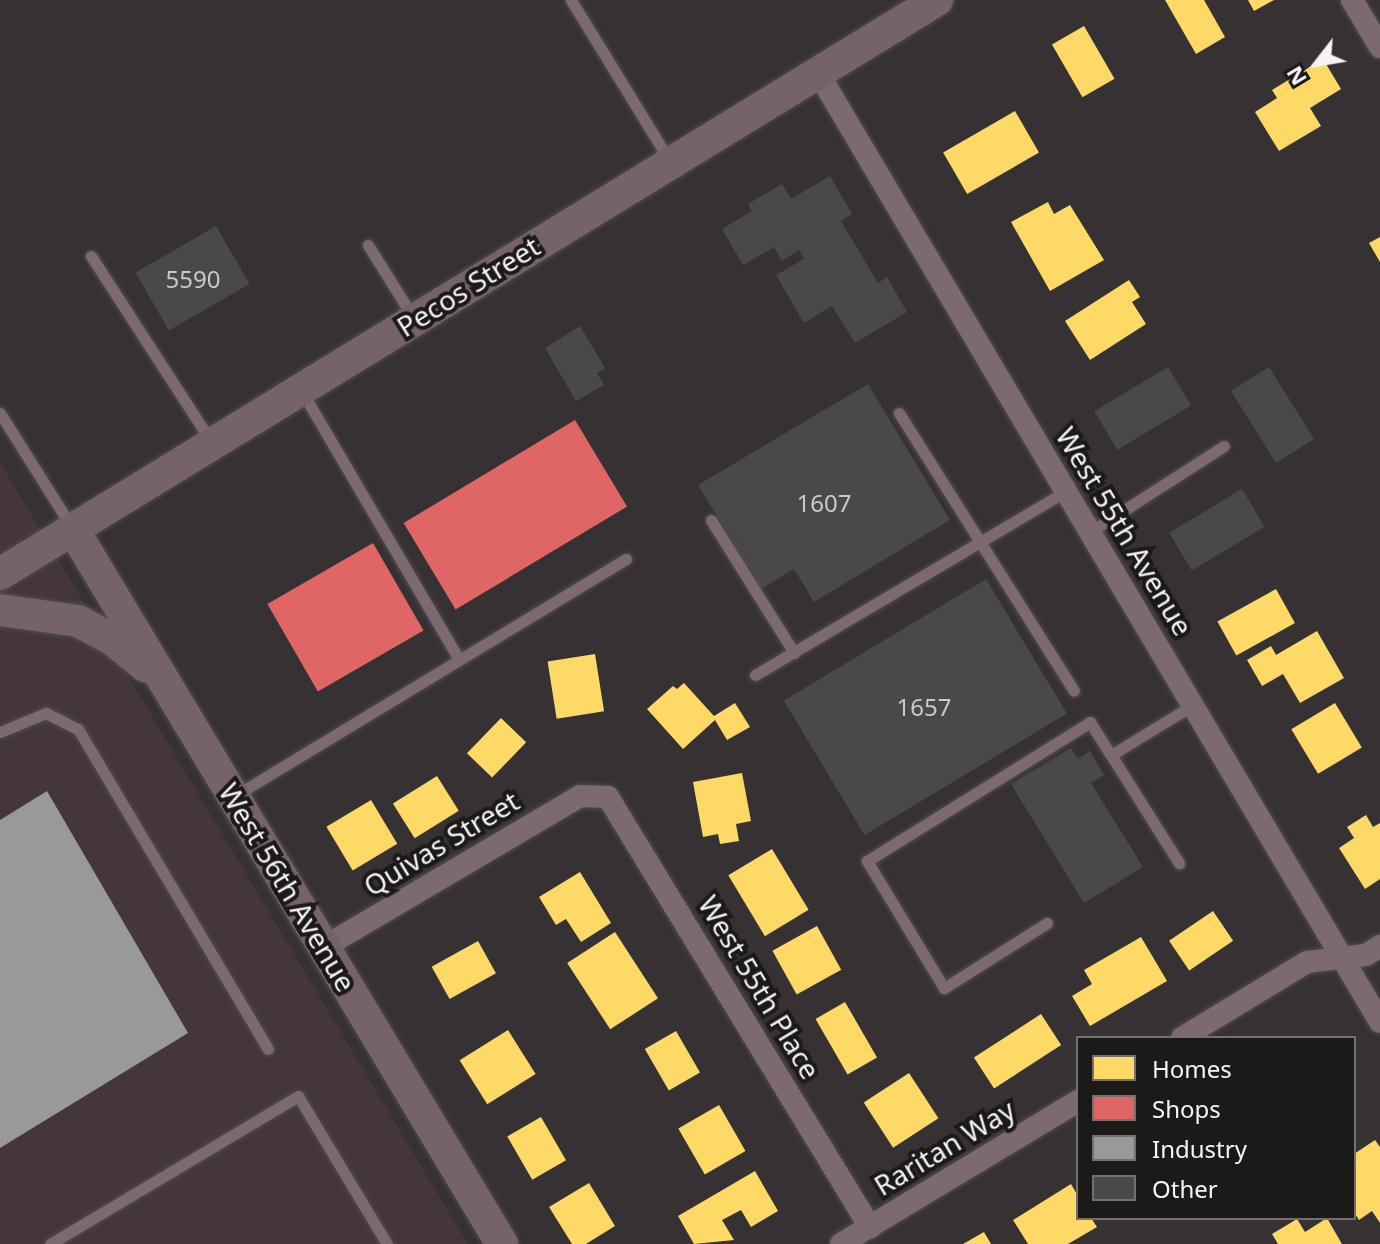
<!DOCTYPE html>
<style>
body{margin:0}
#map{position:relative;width:1380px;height:1244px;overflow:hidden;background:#363132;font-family:"Noto Sans",sans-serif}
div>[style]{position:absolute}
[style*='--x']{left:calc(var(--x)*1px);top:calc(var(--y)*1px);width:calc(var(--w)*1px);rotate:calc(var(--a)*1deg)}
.built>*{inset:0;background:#44363a}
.homes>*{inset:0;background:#ffd966;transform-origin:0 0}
.shops>*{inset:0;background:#e06666;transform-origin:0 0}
.industry>*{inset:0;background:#999}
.building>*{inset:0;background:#4b4848;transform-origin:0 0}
.roads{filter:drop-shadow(0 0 2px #504d4e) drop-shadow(0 0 2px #504d4e)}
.lane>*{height:11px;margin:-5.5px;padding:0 5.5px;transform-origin:5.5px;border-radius:5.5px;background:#7d6a6f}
.street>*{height:22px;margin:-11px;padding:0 11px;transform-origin:11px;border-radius:11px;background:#7d6a6f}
.secondary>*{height:32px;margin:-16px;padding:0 16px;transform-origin:16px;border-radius:16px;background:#756368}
span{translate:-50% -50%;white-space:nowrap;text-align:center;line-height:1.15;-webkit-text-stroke:8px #1c1919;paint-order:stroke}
.number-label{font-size:24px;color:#ccc8c8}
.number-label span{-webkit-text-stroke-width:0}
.street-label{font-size:28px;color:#f7f2f3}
.legend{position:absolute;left:1076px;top:1036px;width:280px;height:184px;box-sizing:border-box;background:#1c1919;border:2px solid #747070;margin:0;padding:10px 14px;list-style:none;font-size:24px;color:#f7f2f3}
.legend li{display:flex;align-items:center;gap:16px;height:40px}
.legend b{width:40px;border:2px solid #747070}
.north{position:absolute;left:1276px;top:24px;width:80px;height:80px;-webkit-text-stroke:6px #1c1919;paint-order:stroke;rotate:239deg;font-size:22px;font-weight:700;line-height:32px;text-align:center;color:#f7f2f3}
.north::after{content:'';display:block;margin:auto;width:28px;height:36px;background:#f7f2f3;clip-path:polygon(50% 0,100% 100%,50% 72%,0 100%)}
</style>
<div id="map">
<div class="built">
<i style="clip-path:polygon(0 462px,468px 1244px,0 1244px)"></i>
</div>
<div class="homes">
<i style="clip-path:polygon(1165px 0,1204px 0,1225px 37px,1196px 54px)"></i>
<i style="clip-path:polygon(1248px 0,1274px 0,1254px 11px)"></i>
<i style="left:1084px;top:26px;width:61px;height:37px;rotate:60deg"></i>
<i style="clip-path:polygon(1323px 59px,1341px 89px,1310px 108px,1321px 126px,1279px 151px,1255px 112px,1277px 98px,1272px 90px)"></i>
<i style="left:1015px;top:111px;width:48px;height:83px;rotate:60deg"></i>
<i style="clip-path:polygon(1048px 202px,1054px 214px,1070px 205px,1104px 260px,1050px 291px,1011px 222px)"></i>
<i style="clip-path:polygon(1380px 237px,1380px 262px,1369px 243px)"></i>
<i style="clip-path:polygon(1129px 280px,1140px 297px,1132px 302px,1146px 324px,1090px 360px,1065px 321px)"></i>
<i style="left:1276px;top:589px;width:39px;height:67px;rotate:61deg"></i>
<i style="clip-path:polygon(1317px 631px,1344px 678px,1300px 703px,1283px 674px,1262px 686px,1247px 660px,1271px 646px,1276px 655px)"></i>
<i style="left:595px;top:654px;width:58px;height:48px;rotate:81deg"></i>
<i style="clip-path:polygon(684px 683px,714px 716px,735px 703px,750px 727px,727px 740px,715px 720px,683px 749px,647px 709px,673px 686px,677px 689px)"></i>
<i style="left:1335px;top:703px;width:52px;height:51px;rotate:59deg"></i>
<i style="left:501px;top:718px;width:35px;height:49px;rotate:44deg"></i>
<i style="clip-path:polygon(742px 773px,751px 821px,736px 824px,739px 841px,720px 844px,718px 834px,703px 837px,693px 782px)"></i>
<i style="left:437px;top:776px;width:41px;height:52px;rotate:58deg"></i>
<i style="left:371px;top:800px;width:51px;height:52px;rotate:59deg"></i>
<i style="clip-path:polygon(1366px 815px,1373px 827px,1380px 823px,1380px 879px,1365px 889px,1339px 848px,1354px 838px,1347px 827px)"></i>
<i style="left:772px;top:849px;width:71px;height:51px;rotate:59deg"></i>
<i style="clip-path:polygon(580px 872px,611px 923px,581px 942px,566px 919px,556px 925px,539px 897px)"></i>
<i style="left:1213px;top:911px;width:36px;height:53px;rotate:56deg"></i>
<i style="left:817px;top:926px;width:50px;height:51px;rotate:61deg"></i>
<i style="left:615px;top:932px;width:79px;height:57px;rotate:57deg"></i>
<i style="clip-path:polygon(1141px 937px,1167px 981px,1090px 1026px,1072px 996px,1092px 984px,1084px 970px)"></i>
<i style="left:478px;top:941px;width:37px;height:53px;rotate:61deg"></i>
<i style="left:845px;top:1002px;width:64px;height:34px;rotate:60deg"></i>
<i style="left:1041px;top:1014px;width:37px;height:80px;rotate:57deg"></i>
<i style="left:508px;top:1030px;width:52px;height:57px;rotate:58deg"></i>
<i style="left:676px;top:1031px;width:48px;height:36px;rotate:60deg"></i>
<i style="left:909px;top:1073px;width:54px;height:54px;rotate:57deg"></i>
<i style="left:719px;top:1105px;width:53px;height:47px;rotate:60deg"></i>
<i style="left:541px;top:1117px;width:50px;height:39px;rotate:60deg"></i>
<i style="clip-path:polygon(1375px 1140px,1380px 1147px,1380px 1223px,1372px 1211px,1359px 1220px,1354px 1212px,1354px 1154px)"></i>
<i style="clip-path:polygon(755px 1171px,778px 1211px,751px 1227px,741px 1210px,722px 1220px,734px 1240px,694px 1244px,678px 1216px)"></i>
<i style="clip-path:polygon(589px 1183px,615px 1226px,586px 1244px,572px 1244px,549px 1207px)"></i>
<i style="clip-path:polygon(1071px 1184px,1078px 1196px,1078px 1218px,1091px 1218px,1097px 1227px,1068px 1244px,1028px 1244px,1013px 1220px)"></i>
<i style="clip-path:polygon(1327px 1218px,1342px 1244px,1278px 1244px,1272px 1234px,1297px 1219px,1305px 1232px)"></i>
<i style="clip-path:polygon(984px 1232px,991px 1244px,963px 1244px)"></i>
</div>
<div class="shops">
<i style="left:575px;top:420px;width:101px;height:200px;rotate:59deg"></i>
<i style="left:373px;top:543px;width:101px;height:122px;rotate:60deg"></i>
</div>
<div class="industry">
<i style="clip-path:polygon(47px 791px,188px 1033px,0 1148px,0 820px)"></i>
</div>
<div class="building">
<i style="clip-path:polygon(830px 176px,852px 214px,841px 221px,878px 283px,887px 277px,907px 312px,855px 343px,832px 306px,804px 323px,776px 275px,804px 259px,799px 250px,782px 261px,774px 247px,743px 265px,722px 229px,752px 211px,748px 204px,782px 184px,791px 199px)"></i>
<i style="left:216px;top:226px;width:67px;height:93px;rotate:60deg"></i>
<i style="clip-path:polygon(580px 326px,605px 368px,597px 373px,604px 385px,576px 401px,545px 348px)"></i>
<i style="left:1168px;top:367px;width:45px;height:86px;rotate:59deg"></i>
<i style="left:1269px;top:367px;width:85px;height:45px;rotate:58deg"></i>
<i style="clip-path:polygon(868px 384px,950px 520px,814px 602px,794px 569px,761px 589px,698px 485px)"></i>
<i style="left:1242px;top:489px;width:44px;height:85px;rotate:59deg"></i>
<i style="left:986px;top:579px;width:157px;height:236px;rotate:59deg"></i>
<i style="clip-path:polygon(1071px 748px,1078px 759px,1090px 751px,1104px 775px,1091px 783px,1143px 867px,1084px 903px,1011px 784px)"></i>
</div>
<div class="roads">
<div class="lane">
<i style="--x:571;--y:0;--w:188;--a:58.5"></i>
<i style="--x:368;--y:245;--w:87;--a:58.1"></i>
<i style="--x:91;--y:256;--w:219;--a:57.1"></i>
<i style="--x:301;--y:390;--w:312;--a:59.6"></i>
<i style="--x:0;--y:413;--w:136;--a:57.9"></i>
<i style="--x:899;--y:413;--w:328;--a:57.8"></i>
<i style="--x:711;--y:520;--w:157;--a:58"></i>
<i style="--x:1090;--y:532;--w:159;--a:-32.7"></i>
<i style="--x:755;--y:675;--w:361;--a:-30.6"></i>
<i style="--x:0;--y:732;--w:50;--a:-22.4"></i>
<i style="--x:46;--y:713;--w:36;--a:27"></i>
<i style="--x:78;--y:729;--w:372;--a:59.3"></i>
<i style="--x:1111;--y:755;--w:128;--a:57.8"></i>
<i style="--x:236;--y:795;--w:456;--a:-31.2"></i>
<i style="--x:1047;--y:923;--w:122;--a:147.7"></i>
<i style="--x:944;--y:988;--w:149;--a:-121.2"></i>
<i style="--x:867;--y:861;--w:263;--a:-31.9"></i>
<i style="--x:1090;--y:722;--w:39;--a:58"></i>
<i style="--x:1111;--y:755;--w:96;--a:-31.4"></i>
<i style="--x:50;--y:1244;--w:289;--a:-30.8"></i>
<i style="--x:298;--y:1096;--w:173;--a:59"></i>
</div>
<div class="street">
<i style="--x:1352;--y:0;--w:55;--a:59.2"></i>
<i style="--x:817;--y:71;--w:1105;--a:59.37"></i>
<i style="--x:324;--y:947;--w:297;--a:-30.5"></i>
<i style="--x:580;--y:796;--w:28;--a:2"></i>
<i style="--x:608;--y:797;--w:504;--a:58.65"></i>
<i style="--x:1182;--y:1038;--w:146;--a:-31.3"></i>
<i style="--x:1307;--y:962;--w:59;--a:-6.8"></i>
<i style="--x:1366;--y:955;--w:17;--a:-33"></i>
<i style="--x:841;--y:1244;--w:277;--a:-31.1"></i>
</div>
<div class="secondary">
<i style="--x:74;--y:531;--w:832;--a:59.02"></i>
<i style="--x:0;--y:574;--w:1099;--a:-31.49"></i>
<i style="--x:0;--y:610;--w:79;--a:8"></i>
<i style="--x:78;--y:621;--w:38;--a:28"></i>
<i style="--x:112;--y:639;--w:43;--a:39.3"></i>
</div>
</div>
<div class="number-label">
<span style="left:193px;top:279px">5590</span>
<span style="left:824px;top:503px">1607</span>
<span style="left:924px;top:707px">1657</span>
</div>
<div class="street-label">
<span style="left:468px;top:286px;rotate:-32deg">Pecos Street</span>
<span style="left:1125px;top:531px;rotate:59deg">West 55th Avenue</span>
<span style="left:441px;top:843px;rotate:-31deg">Quivas Street</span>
<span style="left:288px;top:887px;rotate:59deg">West 56th Avenue</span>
<span style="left:760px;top:987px;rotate:59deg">West 55th Place</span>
<span style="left:944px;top:1147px;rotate:-31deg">Raritan Way</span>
</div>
<ul class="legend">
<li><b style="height:22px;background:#ffd966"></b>Homes</li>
<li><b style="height:22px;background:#e06666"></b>Shops</li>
<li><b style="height:22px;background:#999"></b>Industry</li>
<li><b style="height:22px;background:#4b4848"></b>Other</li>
</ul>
<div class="north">N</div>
</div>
